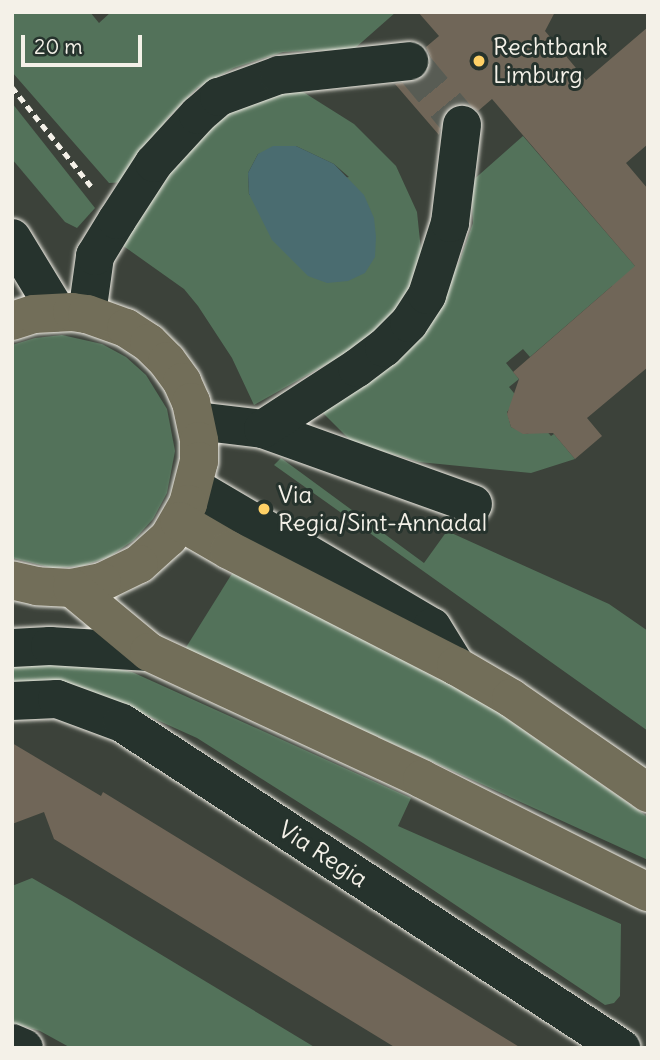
<!DOCTYPE html>
<style>
body{margin:0}
#map{position:relative;width:660px;height:1060px;overflow:hidden;background:#3c423a;font-family:Delius,sans-serif}
div>[style]{position:absolute}
[style*='--x']{left:calc(var(--x)*1px);top:calc(var(--y)*1px);width:calc(var(--w)*1px);rotate:calc(var(--a)*1deg)}
.green>*{inset:0;background:#53725a}
.water>*{inset:0;background:#4a6c70}
.building>*{inset:0;background:#706658}
.minor-tunnel>*{height:38px;margin-top:-19px;transform-origin:0;background:repeating-linear-gradient(90deg,#585c54 0 38px,transparent 0 57px)}
.path>*{height:4.5px;margin-top:-2.25px;transform-origin:0;background:repeating-linear-gradient(90deg,#f4f1e8 0 7px,transparent 0 12px)}
.roads{filter:drop-shadow(0 0 2px #f4f1e8) drop-shadow(0 0 2px #f4f1e8)}
.minor>*{height:38px;margin:-19px;padding:0 19px;transform-origin:19px;border-radius:19px;background:#26332d}
.major>*{height:38px;margin:-19px;padding:0 19px;transform-origin:19px;border-radius:19px;background:#726e59}
.dots>*{width:19px;height:19px;translate:-50% -50%;box-sizing:border-box;border:4px solid #26332d;border-radius:50%}
span{translate:-50% -50%;white-space:nowrap;text-align:center;line-height:1.15;-webkit-text-stroke:6px #26332d;paint-order:stroke}
.poi-label{font-size:24px;color:#f4f1e8}
.left{translate:0 -50%;text-align:left}
.street-label{font-size:24px;color:#f4f1e8}
.frame{position:absolute;inset:0;border:14px solid #f4f1e8;pointer-events:none}
.scale{position:absolute;left:21px;top:35px;width:121px;height:32px;box-sizing:border-box;border:4px solid #f4f1e8;border-top:0;padding-left:9px;font-size:21px;line-height:24px;white-space:nowrap;color:#f4f1e8;-webkit-text-stroke:5px #26332d;paint-order:stroke}
</style>
<div id="map">
<div class="green">
<i style="clip-path:polygon(12px 12px,90px 12px,99px 23px,111px 12px,396px 12px,354px 49px,283px 52px,234px 68px,197px 88px,167px 119px,127px 182px,109px 183px,12px 72px)"></i>
<i style="clip-path:polygon(evenodd,300px 90px,354px 124px,396px 166px,417px 212px,422px 260px,406px 304px,389px 329px,254px 405px,232px 358px,198px 306px,184px 289px,122px 245px,194px 134px,218px 108px,300px 90px,296px 146px,334px 164px,349px 177px,249px 195px,248px 173px,258px 154px,296px 146px)"></i>
<i style="clip-path:polygon(12px 103px,95px 208px,77px 228px,65px 222px,12px 159px)"></i>
<i style="clip-path:polygon(523px 136px,648px 281px,612px 286px,530px 357px,523px 349px,506px 363px,519px 379px,509px 387px,518px 398px,507px 412px,511px 427px,527px 434px,542px 426px,551px 436px,554px 434px,575px 459px,531px 473px,419px 462px,352px 442px,314px 404px,421px 335px,460px 260px,473px 223px,471px 182px)"></i>
<i style="clip-path:polygon(62px 335px,102px 344px,126px 357px,146px 375px,167px 409px,175px 451px,167px 493px,153px 519px,134px 540px,109px 557px,82px 566px,53px 568px,12px 558px,12px 345px,35px 338px)"></i>
<i style="clip-path:polygon(281px 458px,424px 563px,447px 531px,609px 604px,648px 631px,648px 731px,274px 465px)"></i>
<i style="clip-path:polygon(233px 572px,472px 694px,648px 817px,648px 860px,185px 649px)"></i>
<i style="clip-path:polygon(12px 663px,93px 664px,132px 672px,411px 798px,398px 826px,621px 924px,620px 996px,614px 1003px,605px 1005px,363px 843px,197px 738px,126px 706px,12px 690px)"></i>
<i style="clip-path:polygon(32px 878px,72px 901px,316px 1048px,71px 1048px,40px 1031px,12px 1023px,12px 886px)"></i>
</div>
<div class="water">
<i style="clip-path:polygon(273px 146px,296px 146px,334px 164px,364px 195px,374px 218px,376px 237px,375px 257px,365px 273px,348px 281px,327px 283px,308px 276px,272px 240px,249px 194px,248px 173px,258px 154px)"></i>
</div>
<div class="building">
<i style="clip-path:polygon(418px 12px,555px 12px,545px 31px,586px 80px,648px 27px,648px 144px,626px 163px,648px 189px,648px 367px,587px 418px,602px 436px,575px 459px,553px 433px,523px 434px,511px 427px,507px 414px,519px 379px,513px 372px,635px 266px,492px 99px,478px 111px,465px 103px,453px 105px,444px 112px,439px 135px,395px 84px,421px 79px,429px 69px,431px 58px,426px 47px,439px 36px)"></i>
<i style="clip-path:polygon(12px 743px,101px 796px,103px 792px,521px 1048px,396px 1048px,54px 839px,44px 812px,12px 824px)"></i>
</div>
<div class="minor-tunnel">
<i style="--x:409;--y:61;--w:83;--a:50.4"></i>
</div>
<div class="path">
<i style="--x:12;--y:87;--w:127;--a:51.4"></i>
</div>
<div class="roads">
<div class="minor">
<i style="--x:12;--y:238;--w:87;--a:58.7"></i>
<i style="--x:87;--y:314;--w:59;--a:-82.1"></i>
<i style="--x:95;--y:256;--w:42;--a:-58.6"></i>
<i style="--x:117;--y:220;--w:68;--a:-57"></i>
<i style="--x:154;--y:163;--w:65;--a:-47.5"></i>
<i style="--x:198;--y:115;--w:28;--a:-41"></i>
<i style="--x:219;--y:97;--w:64;--a:-20.1"></i>
<i style="--x:279;--y:75;--w:131;--a:-6.1"></i>
<i style="--x:197;--y:421;--w:66;--a:6.9"></i>
<i style="--x:263;--y:429;--w:223;--a:19.7"></i>
<i style="--x:263;--y:429;--w:112;--a:-33"></i>
<i style="--x:357;--y:368;--w:34;--a:-37"></i>
<i style="--x:384;--y:348;--w:35;--a:-45"></i>
<i style="--x:409;--y:323;--w:33;--a:-57"></i>
<i style="--x:427;--y:295;--w:76;--a:-72.3"></i>
<i style="--x:450;--y:223;--w:99;--a:-83"></i>
<i style="--x:194;--y:487;--w:276;--a:30.5"></i>
<i style="--x:432;--y:627;--w:46;--a:58.4"></i>
<i style="--x:12;--y:648;--w:38;--a:-3"></i>
<i style="--x:50;--y:646;--w:99;--a:3.5"></i>
<i style="--x:12;--y:701;--w:45;--a:-2.5"></i>
<i style="--x:57;--y:699;--w:69;--a:20.3"></i>
<i style="--x:122;--y:723;--w:596;--a:33.08"></i>
<i style="--x:12;--y:1043;--w:13;--a:23"></i>
</div>
<div class="major">
<i style="--x:12;--y:321;--w:23;--a:-18"></i>
<i style="--x:34;--y:314;--w:38;--a:-3"></i>
<i style="--x:72;--y:312;--w:15;--a:8"></i>
<i style="--x:87;--y:314;--w:41;--a:19.7"></i>
<i style="--x:126;--y:328;--w:27;--a:33"></i>
<i style="--x:149;--y:343;--w:25;--a:45"></i>
<i style="--x:167;--y:361;--w:26;--a:54"></i>
<i style="--x:182;--y:382;--w:22;--a:66"></i>
<i style="--x:191;--y:402;--w:40;--a:78"></i>
<i style="--x:199;--y:441;--w:20;--a:90"></i>
<i style="--x:199;--y:461;--w:44;--a:104.3"></i>
<i style="--x:188;--y:504;--w:39;--a:120"></i>
<i style="--x:168;--y:538;--w:39;--a:138"></i>
<i style="--x:139;--y:564;--w:41;--a:154.1"></i>
<i style="--x:102;--y:582;--w:31;--a:169"></i>
<i style="--x:72;--y:588;--w:35;--a:-177"></i>
<i style="--x:37;--y:586;--w:26;--a:-167"></i>
<i style="--x:179;--y:521;--w:58;--a:30.1"></i>
<i style="--x:229;--y:550;--w:255;--a:27.1"></i>
<i style="--x:456;--y:666;--w:64;--a:30.2"></i>
<i style="--x:511;--y:698;--w:167;--a:34.7"></i>
<i style="--x:72;--y:588;--w:100;--a:39.7"></i>
<i style="--x:149;--y:652;--w:301;--a:24.9"></i>
<i style="--x:422;--y:779;--w:253;--a:26.6"></i>
</div>
</div>
<div class="dots">
<i style="left:479px;top:61px;background:#ffd166"></i>
<i style="left:264px;top:509px;background:#ffd166"></i>
</div>
<div class="poi-label">
<span class="left" style="left:493px;top:61px">Rechtbank<br>Limburg</span>
<span class="left" style="left:278px;top:509px">Via<br>Regia/Sint-Annadal</span>
</div>
<div class="street-label">
<span style="left:323px;top:854px;rotate:33deg">Via Regia</span>
</div>
<div class="frame"></div>
<div class="scale">20 m</div>
</div>
